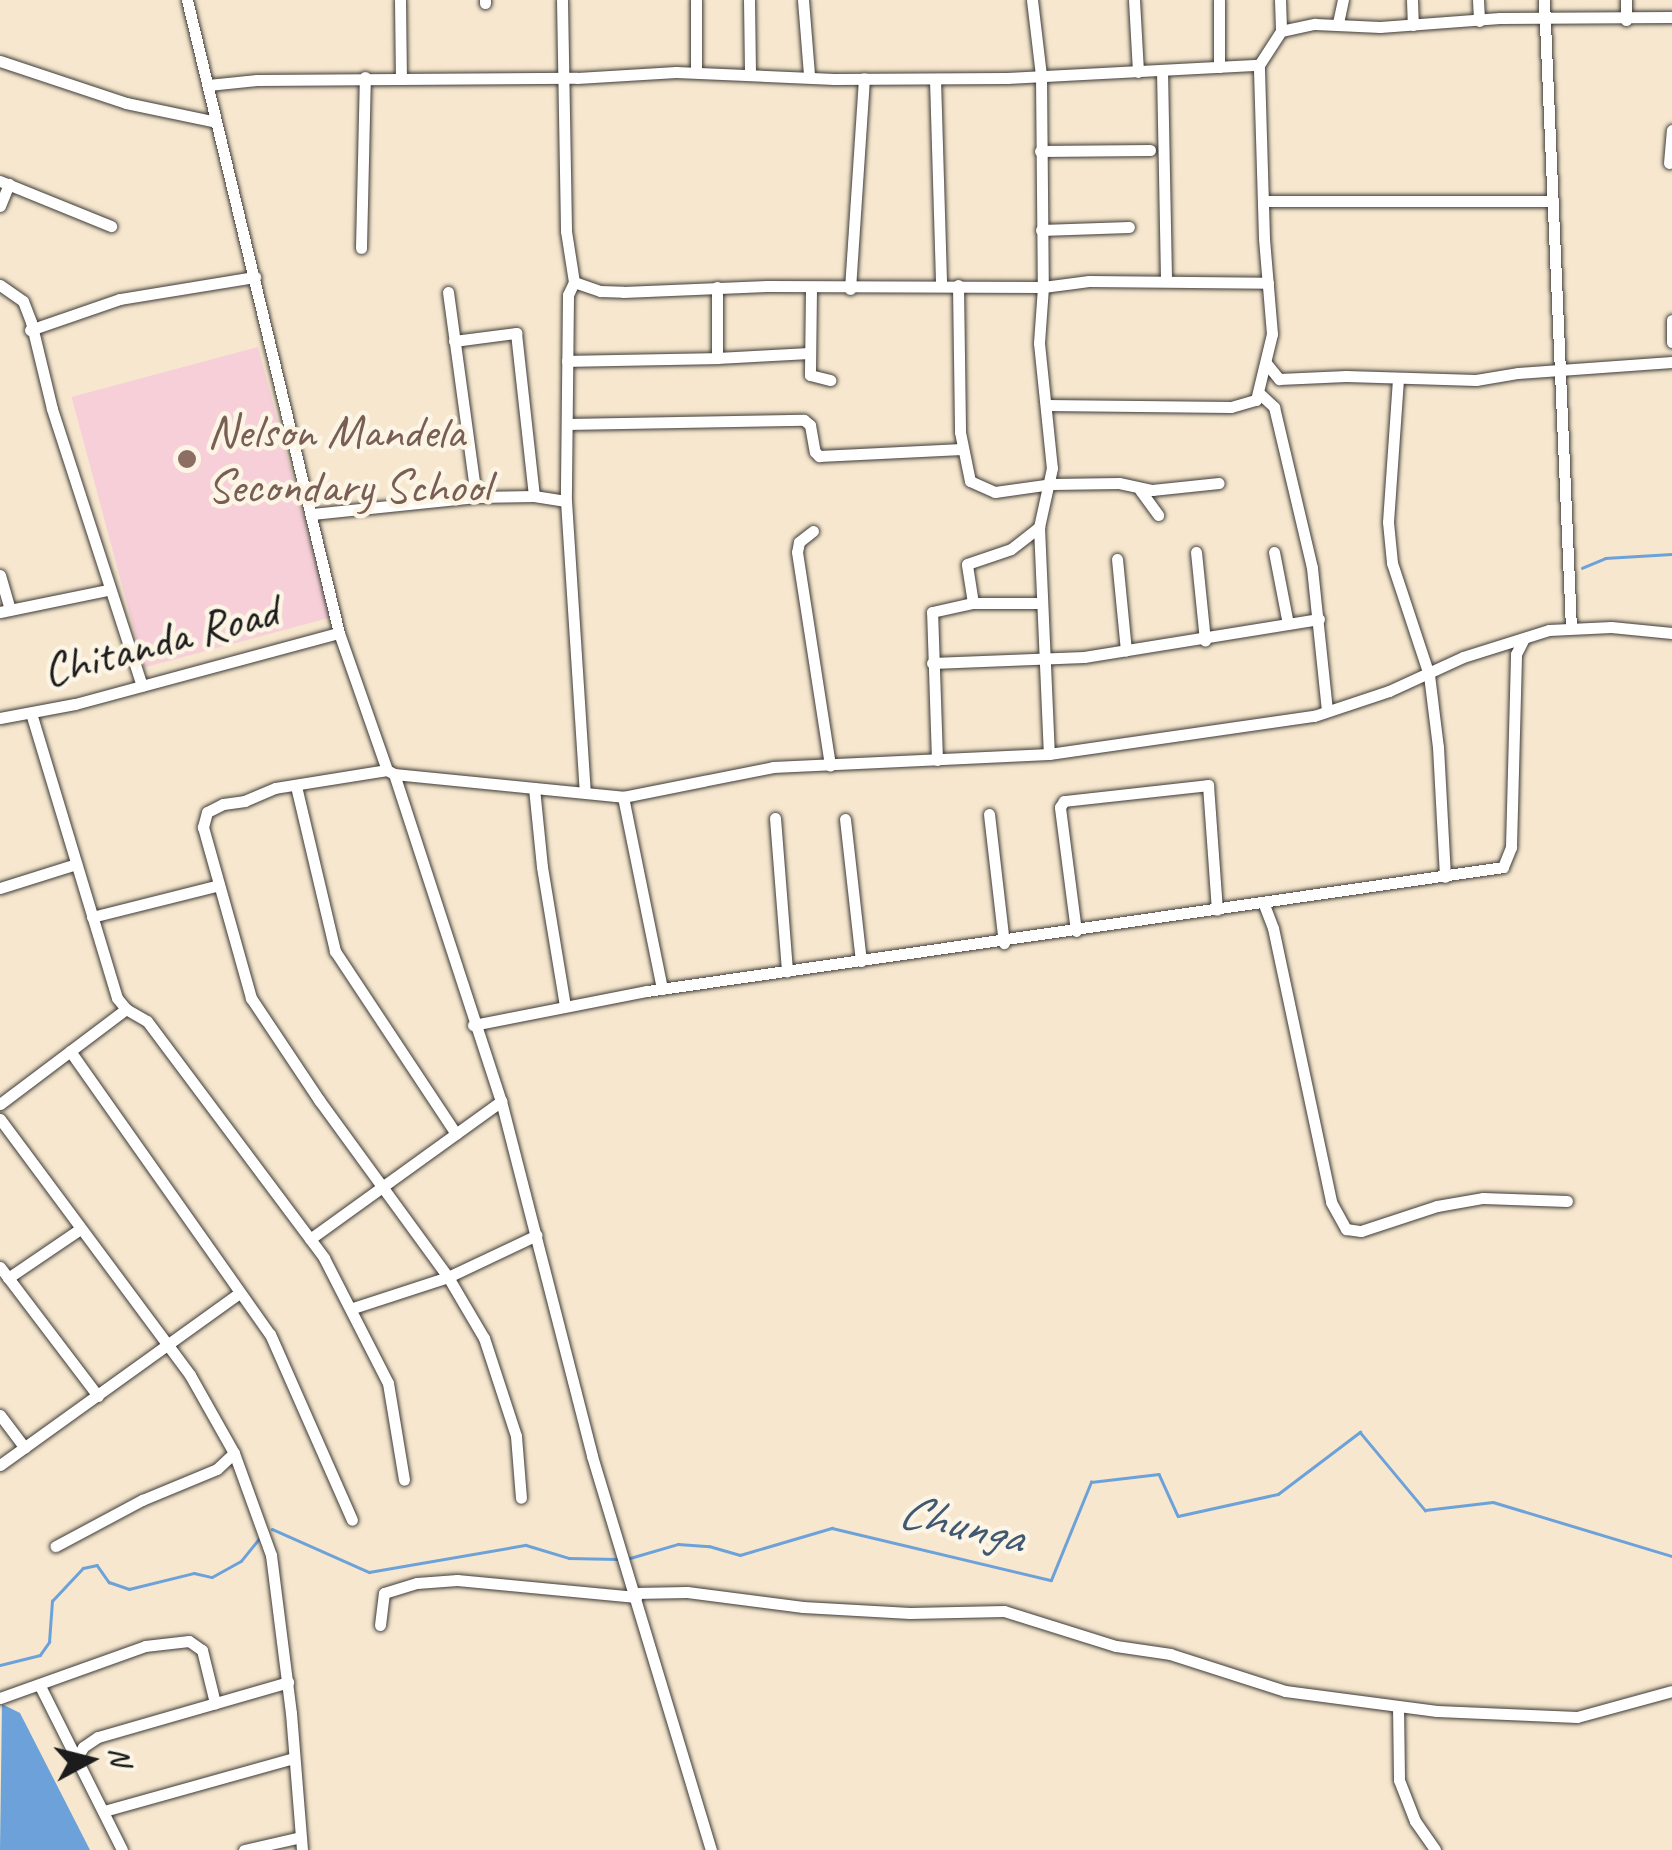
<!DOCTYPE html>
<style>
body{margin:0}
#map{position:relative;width:1672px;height:1850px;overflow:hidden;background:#f6e7ce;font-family:Caveat,sans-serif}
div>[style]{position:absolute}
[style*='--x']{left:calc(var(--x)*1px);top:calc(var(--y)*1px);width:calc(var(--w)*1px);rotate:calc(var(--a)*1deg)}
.built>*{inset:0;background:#f6cfd8;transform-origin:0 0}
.water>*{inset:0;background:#6ca2d9}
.stream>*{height:2.5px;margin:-1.25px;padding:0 1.25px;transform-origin:1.25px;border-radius:1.25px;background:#6ca2d9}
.roads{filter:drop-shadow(0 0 2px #3d3a37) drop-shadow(0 0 2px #3d3a37)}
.minor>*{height:11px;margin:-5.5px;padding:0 5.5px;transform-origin:5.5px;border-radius:5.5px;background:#fff}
.dots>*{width:28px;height:28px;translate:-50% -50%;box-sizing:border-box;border:5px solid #fcf5e5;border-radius:50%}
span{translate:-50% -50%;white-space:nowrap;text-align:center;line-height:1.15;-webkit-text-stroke:9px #fcf5e5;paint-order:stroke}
.education-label{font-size:48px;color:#785e54}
.left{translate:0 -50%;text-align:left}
.street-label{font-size:48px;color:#1c1c1c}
.water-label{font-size:50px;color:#405871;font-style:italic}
.north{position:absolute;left:40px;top:1710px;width:100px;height:100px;-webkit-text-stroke:8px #fcf5e5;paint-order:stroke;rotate:83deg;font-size:28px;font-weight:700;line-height:40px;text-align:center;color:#1c1c1c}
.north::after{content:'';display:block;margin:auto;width:35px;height:45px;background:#1c1c1c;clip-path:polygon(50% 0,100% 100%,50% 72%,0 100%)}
</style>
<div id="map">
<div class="built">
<i style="left:258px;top:347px;width:280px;height:193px;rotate:75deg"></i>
</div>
<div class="water">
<i style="clip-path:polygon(2px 1704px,20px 1713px,90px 1850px,0 1850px)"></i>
</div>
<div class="stream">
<i style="--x:1582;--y:568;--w:25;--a:-23"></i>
<i style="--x:1605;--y:558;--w:67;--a:-3.4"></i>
<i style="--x:272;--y:1529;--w:106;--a:23.9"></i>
<i style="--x:369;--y:1572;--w:159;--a:-9.8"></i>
<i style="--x:526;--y:1545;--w:45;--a:16.8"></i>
<i style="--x:569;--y:1558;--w:48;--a:1.2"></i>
<i style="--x:630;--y:1558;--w:50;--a:-16.3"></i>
<i style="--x:678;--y:1544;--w:31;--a:4"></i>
<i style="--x:709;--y:1546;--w:32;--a:16"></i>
<i style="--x:740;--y:1555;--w:96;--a:-16.4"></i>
<i style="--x:832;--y:1528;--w:225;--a:13.4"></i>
<i style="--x:1051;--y:1580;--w:106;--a:-67.8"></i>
<i style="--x:1091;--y:1482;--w:68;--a:-6.7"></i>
<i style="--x:1159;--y:1474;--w:46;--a:65.7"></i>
<i style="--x:1178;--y:1516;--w:102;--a:-12.4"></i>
<i style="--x:1278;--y:1494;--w:103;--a:-37.1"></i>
<i style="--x:1360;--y:1432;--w:102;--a:50.2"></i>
<i style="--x:1425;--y:1510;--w:68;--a:-6.7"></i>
<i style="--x:1493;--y:1502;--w:187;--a:16.8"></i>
<i style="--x:0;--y:1665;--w:41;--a:-14"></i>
<i style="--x:40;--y:1655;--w:16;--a:-55"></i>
<i style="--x:49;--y:1642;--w:41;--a:-85.8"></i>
<i style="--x:52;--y:1601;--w:45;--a:-46.8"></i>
<i style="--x:83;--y:1568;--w:14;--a:-12"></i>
<i style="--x:97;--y:1565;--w:21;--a:55"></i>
<i style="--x:109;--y:1582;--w:21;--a:19"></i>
<i style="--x:129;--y:1589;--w:67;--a:-13.8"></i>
<i style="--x:194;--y:1573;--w:18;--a:13"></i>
<i style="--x:212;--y:1577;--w:33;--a:-29"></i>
<i style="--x:241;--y:1561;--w:28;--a:-51"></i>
</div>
<div class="roads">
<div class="minor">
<i style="--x:187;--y:0;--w:651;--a:76.5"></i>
<i style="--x:339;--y:633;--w:145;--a:70.7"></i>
<i style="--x:387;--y:770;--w:8;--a:30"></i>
<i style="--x:394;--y:774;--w:344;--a:71.9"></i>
<i style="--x:501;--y:1101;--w:366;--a:75.6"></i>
<i style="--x:592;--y:1456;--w:412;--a:73.2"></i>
<i style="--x:400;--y:0;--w:78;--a:89.3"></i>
<i style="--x:485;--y:0;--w:3;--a:90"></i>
<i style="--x:562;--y:0;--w:231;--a:89"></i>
<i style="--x:566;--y:231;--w:52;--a:81.1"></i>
<i style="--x:574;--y:282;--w:14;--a:115"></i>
<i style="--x:568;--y:295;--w:206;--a:90.6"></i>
<i style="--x:566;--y:501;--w:292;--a:86.3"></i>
<i style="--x:696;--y:0;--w:72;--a:90"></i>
<i style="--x:749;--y:0;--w:75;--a:89.2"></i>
<i style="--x:803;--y:0;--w:75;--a:85.4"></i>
<i style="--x:1032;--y:0;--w:77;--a:83.2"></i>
<i style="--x:1041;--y:76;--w:211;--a:89.5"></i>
<i style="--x:1043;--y:287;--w:56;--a:94.1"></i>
<i style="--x:1039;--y:343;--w:126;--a:84.1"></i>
<i style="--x:1052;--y:468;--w:60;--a:102.4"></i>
<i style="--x:1039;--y:527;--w:227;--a:87.5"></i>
<i style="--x:1134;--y:0;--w:72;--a:86.8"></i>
<i style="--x:1219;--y:0;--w:67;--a:90"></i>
<i style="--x:1280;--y:0;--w:31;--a:88"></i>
<i style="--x:1412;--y:0;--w:25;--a:88"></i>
<i style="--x:1478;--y:0;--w:21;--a:87"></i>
<i style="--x:1544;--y:0;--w:629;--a:87.54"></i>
<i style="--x:1626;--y:0;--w:20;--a:90"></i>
<i style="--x:1338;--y:23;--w:24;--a:-78"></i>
<i style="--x:0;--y:61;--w:133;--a:18.4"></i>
<i style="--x:126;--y:103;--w:92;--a:11.9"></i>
<i style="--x:1162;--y:70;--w:210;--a:88.9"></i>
<i style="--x:935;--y:79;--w:206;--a:88.3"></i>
<i style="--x:208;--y:85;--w:49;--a:-5.8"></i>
<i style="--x:257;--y:80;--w:320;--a:-0.4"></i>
<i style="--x:577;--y:78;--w:99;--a:-3.5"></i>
<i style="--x:676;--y:72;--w:158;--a:2.5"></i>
<i style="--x:834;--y:79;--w:173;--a:-0.3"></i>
<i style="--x:1007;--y:78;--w:252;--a:-3"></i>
<i style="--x:1040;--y:151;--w:110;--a:-0.5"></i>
<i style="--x:1669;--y:163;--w:33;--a:-85"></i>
<i style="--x:0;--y:181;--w:120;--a:22.1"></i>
<i style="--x:1263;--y:201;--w:290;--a:0"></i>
<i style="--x:0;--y:206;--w:24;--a:-68"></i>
<i style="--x:1041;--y:230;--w:88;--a:-2"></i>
<i style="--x:361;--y:248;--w:171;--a:-88.7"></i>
<i style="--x:574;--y:282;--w:28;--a:19"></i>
<i style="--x:600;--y:291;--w:23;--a:2"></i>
<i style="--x:623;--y:292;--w:144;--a:-2.4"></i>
<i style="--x:767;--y:286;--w:276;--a:0.2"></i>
<i style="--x:1043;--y:287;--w:46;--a:-7.4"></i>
<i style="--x:1089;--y:281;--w:179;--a:0.6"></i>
<i style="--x:0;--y:285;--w:28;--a:35"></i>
<i style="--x:23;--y:301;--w:22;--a:69"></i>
<i style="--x:31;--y:322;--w:89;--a:76.4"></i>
<i style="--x:52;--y:409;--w:291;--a:72"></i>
<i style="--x:958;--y:285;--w:147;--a:89.2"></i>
<i style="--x:960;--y:432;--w:50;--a:78.5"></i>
<i style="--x:970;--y:481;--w:27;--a:24"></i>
<i style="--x:995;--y:492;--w:58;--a:-8"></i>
<i style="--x:1052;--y:484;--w:67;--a:-0.9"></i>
<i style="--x:1119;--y:483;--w:34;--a:12"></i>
<i style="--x:1152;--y:490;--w:67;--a:-6"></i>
<i style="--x:811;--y:289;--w:86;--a:90.7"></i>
<i style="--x:810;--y:375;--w:21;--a:14"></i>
<i style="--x:850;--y:289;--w:211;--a:-86.2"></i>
<i style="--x:448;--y:292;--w:207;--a:82.2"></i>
<i style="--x:1672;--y:320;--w:22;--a:90"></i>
<i style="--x:30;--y:330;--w:95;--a:-19"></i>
<i style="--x:120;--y:299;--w:137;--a:-9.3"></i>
<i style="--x:454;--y:341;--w:63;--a:-7.4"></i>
<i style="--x:516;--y:333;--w:164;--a:83.7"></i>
<i style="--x:717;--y:358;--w:92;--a:-3.1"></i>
<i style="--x:567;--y:361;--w:150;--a:-1.1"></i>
<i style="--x:717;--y:358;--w:71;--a:-90"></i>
<i style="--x:1266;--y:363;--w:21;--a:51"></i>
<i style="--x:1279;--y:379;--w:67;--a:-2.6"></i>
<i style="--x:1346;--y:376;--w:130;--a:1.8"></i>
<i style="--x:1476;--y:380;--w:43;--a:-9.5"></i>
<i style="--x:1518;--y:373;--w:154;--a:-4.1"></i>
<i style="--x:1398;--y:379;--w:143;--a:94"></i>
<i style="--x:1388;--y:522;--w:41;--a:84.4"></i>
<i style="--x:1392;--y:563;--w:118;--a:71.7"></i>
<i style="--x:1429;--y:675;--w:73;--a:82.9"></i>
<i style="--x:1438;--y:747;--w:130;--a:86.9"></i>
<i style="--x:1259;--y:393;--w:21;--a:43"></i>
<i style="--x:1274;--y:407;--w:165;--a:76.7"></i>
<i style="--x:1312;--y:568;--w:143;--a:84"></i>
<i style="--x:1046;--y:405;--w:185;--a:0.6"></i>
<i style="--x:1231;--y:407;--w:26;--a:-16"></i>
<i style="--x:1256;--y:400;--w:68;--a:-76.4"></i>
<i style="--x:1272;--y:334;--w:96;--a:-94.8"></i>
<i style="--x:1264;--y:238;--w:173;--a:-91.7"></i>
<i style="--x:1259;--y:65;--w:40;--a:-57.1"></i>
<i style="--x:1281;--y:31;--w:35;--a:-12"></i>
<i style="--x:1315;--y:24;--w:65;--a:2.6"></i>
<i style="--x:1380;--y:27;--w:120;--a:-4.3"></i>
<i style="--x:1500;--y:18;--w:172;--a:-0.3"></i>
<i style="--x:567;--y:424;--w:237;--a:-1"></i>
<i style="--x:804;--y:420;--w:8;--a:40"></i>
<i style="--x:810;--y:425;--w:27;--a:80"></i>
<i style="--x:815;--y:452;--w:6;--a:45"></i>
<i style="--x:819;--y:456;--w:143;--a:-2.8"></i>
<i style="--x:1140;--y:490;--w:31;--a:54"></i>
<i style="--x:312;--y:514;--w:165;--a:-5.9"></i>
<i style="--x:476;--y:497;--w:58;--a:-1"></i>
<i style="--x:534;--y:496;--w:32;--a:9"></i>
<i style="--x:813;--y:531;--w:18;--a:142"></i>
<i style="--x:799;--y:542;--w:10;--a:101"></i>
<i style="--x:797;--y:552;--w:216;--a:81.2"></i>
<i style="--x:1196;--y:552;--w:89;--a:84.2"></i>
<i style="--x:1274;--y:552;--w:73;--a:79"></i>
<i style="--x:1117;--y:559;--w:92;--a:84.4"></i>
<i style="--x:0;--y:575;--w:36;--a:74"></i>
<i style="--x:973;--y:603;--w:39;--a:-99"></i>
<i style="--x:967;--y:564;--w:46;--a:-18.8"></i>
<i style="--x:1011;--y:549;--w:36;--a:-38"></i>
<i style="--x:0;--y:612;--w:109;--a:-11.6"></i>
<i style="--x:932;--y:663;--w:152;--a:-2.3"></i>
<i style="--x:1084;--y:657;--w:238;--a:-9.2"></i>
<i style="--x:0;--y:718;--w:76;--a:-10.6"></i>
<i style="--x:75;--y:704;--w:273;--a:-15.1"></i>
<i style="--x:937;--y:760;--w:148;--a:-91.9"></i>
<i style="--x:932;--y:612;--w:42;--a:-12.4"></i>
<i style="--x:973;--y:603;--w:68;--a:0"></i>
<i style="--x:387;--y:770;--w:113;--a:170.9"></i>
<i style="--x:275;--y:788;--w:33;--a:157"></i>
<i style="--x:245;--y:801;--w:22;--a:172"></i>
<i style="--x:223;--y:804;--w:18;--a:153"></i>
<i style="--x:207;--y:812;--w:16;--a:105"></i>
<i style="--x:203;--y:827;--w:178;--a:74.3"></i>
<i style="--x:251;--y:998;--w:123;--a:56.3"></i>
<i style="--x:319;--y:1100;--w:219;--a:53.9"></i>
<i style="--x:448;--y:1277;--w:71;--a:59.5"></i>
<i style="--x:484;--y:1338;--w:103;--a:71.9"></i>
<i style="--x:516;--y:1436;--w:62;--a:85.4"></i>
<i style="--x:394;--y:774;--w:230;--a:5.7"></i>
<i style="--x:623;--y:797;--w:153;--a:-11.3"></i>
<i style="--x:773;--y:767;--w:276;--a:-2.7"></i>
<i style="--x:1049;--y:754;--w:268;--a:-8.2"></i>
<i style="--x:1314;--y:716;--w:79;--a:-18.4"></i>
<i style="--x:1389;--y:691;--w:81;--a:-24.7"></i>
<i style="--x:1463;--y:657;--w:90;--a:-17.4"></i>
<i style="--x:1549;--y:630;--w:62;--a:-2.8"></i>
<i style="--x:1611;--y:627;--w:61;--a:5.6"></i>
<i style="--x:296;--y:786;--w:170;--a:76.7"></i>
<i style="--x:335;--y:951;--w:219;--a:56.5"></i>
<i style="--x:534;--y:788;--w:79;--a:84.2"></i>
<i style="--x:542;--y:867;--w:141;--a:80.6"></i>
<i style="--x:623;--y:797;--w:196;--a:78.5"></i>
<i style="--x:989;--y:814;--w:130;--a:83.4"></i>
<i style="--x:775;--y:818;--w:154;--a:85.5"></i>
<i style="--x:845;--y:819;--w:143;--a:83.6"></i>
<i style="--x:0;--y:888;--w:80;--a:-17.5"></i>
<i style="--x:1263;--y:902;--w:28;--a:69"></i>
<i style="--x:1273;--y:928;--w:280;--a:78"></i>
<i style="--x:1331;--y:1202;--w:31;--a:61"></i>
<i style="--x:1346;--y:1229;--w:15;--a:8"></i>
<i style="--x:1361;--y:1231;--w:80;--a:-18.2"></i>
<i style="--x:1437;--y:1206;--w:47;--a:-9.9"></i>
<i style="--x:1483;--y:1198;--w:84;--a:2"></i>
<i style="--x:92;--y:917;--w:131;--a:-14.1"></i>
<i style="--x:1076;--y:931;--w:125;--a:-97.4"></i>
<i style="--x:1060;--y:807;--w:7;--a:-56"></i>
<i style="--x:1064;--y:801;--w:145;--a:-6.3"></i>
<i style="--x:1208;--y:785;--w:125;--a:85.9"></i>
<i style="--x:126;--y:1009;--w:24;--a:30"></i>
<i style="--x:147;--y:1021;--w:296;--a:53.2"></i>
<i style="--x:324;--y:1258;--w:140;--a:62.9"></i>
<i style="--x:388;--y:1383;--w:98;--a:80.6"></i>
<i style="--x:473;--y:1025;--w:177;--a:-11.1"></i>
<i style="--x:647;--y:991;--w:865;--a:-8.24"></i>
<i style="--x:1503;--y:867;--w:22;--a:-68"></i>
<i style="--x:1511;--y:847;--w:193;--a:-88.5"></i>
<i style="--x:1516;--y:654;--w:16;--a:-63"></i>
<i style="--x:70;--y:1051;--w:347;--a:54.8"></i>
<i style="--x:270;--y:1334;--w:203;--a:66.2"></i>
<i style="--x:0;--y:1104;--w:158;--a:-37"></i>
<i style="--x:126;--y:1009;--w:14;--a:-129"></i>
<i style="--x:117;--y:998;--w:297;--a:-106.8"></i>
<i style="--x:0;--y:1119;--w:319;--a:53.4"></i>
<i style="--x:190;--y:1375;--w:90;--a:60.6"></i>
<i style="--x:234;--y:1453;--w:23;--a:137"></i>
<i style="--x:217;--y:1469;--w:81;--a:157.5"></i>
<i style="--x:142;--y:1500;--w:98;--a:151.9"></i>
<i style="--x:310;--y:1239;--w:236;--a:-35.8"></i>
<i style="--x:0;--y:1267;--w:162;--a:52.8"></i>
<i style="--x:8;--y:1278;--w:87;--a:-34.2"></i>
<i style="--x:353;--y:1308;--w:100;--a:-18.1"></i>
<i style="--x:448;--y:1277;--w:98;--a:-25.3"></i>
<i style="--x:0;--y:1415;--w:41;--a:52.9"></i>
<i style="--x:234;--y:1453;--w:109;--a:70.1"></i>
<i style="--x:271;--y:1555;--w:159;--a:82.8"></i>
<i style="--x:291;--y:1713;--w:137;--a:85.4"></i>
<i style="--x:0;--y:1465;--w:293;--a:-35.7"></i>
<i style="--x:635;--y:1593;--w:52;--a:-1.1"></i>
<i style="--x:687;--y:1592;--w:117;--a:7.4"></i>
<i style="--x:803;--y:1607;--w:107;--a:3.2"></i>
<i style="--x:910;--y:1613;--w:94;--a:-1.2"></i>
<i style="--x:1004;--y:1611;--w:117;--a:17.4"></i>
<i style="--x:1116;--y:1646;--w:55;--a:8.4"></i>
<i style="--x:1170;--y:1654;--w:121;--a:17.8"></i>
<i style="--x:1285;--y:1691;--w:153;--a:7.5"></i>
<i style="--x:1437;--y:1711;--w:140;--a:2.5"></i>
<i style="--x:1577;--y:1717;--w:98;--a:-15.3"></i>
<i style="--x:380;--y:1625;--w:32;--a:-83"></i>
<i style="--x:384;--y:1593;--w:34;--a:-17"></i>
<i style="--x:417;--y:1583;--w:40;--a:-4.3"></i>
<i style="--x:457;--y:1580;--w:180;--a:5.4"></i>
<i style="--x:40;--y:1686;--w:183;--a:63.4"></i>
<i style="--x:0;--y:1698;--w:154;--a:-19.7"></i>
<i style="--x:145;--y:1646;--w:44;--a:-6.5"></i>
<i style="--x:189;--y:1641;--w:16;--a:35"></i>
<i style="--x:202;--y:1650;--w:55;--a:76.2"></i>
<i style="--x:1398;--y:1706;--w:74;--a:89.2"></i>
<i style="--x:1399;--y:1780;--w:44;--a:68.7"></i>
<i style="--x:1415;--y:1821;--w:35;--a:55"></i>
<i style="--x:75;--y:1761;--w:16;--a:-60"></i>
<i style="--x:83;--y:1747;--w:18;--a:-34"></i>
<i style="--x:98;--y:1737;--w:198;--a:-16.1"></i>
<i style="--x:104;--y:1811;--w:197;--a:-15.6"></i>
<i style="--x:244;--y:1850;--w:58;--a:-12.8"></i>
</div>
</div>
<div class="dots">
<i style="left:187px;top:459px;background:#8d6e63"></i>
</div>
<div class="education-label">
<span class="left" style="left:207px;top:459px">Nelson Mandela<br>Secondary School</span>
</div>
<div class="street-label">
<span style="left:160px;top:641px;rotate:-15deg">Chitanda Road</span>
</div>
<div class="water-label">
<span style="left:961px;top:1523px;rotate:13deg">Chunga</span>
</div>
<div class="north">N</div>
</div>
